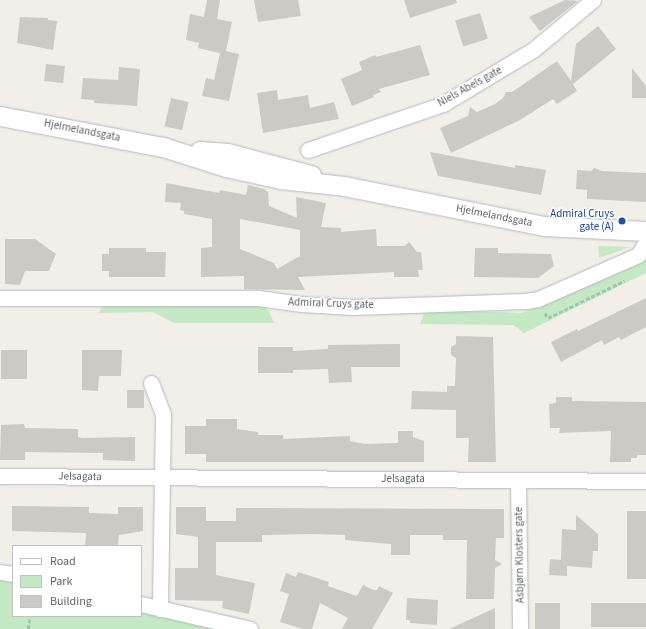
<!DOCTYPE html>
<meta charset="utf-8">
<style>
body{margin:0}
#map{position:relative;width:646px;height:629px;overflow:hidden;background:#f1efe8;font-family:"Source Sans 3",sans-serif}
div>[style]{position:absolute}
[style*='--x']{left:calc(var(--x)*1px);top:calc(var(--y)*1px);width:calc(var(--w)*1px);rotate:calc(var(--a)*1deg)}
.green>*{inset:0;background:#c5e8c5}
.building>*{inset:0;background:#cccac5;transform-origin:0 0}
.path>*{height:2.5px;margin-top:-1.25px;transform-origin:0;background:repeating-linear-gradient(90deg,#9cc7a9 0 4px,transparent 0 6px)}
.roads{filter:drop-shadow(0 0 1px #b5b8bc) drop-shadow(0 0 1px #b5b8bc)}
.minor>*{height:15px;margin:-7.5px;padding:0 7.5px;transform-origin:7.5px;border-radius:7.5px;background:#fff}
.tertiary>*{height:19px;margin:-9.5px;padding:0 9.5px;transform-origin:9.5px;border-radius:9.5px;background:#fff}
.dots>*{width:11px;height:11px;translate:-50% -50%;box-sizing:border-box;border:2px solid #fff;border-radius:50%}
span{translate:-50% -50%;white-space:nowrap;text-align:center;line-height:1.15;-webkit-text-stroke:3px #fff;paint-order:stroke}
.street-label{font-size:11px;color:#5f6368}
.transit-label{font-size:11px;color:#164399}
.right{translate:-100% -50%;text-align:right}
.legend{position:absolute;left:12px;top:545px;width:130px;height:72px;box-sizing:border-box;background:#fff;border:1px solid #bfc1c3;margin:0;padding:5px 7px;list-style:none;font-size:12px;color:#5f6368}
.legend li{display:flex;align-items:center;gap:8px;height:20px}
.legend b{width:20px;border:1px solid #bfc1c3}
</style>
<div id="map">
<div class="green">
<i style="clip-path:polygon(598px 246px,630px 247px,599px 258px)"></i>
<i style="clip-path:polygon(646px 259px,646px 273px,524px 333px,513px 325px,420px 324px,424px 314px,429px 310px,522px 313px)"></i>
<i style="clip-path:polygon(259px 303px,269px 311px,274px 323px,174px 323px,153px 312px,99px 313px,103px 304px)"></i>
<i style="clip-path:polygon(0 576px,13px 580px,13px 616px,141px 616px,141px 611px,220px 629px,0 629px)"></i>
</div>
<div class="building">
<i style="clip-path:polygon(207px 0,220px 0,217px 19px,232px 22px,226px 51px,239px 54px,229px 101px,202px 96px,206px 78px,214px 80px,220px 53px,198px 48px,199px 43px,186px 40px,190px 14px,204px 17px)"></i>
<i style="clip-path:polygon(254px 0,298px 0,301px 16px,258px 22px)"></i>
<i style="clip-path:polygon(404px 0,456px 0,457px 3px,410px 18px)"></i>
<i style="clip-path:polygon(565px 0,578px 1px,540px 31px,529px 17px)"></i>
<i style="left:480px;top:13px;width:27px;height:26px;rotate:73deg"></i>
<i style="clip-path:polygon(20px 17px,48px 18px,48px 20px,57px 21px,53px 50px,17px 43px)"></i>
<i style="clip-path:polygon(598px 26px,616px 49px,573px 84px,577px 91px,557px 104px,553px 99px,520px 120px,451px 153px,440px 128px,468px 116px,470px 107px,477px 112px,495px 104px,503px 98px,506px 92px,512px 92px,557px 61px,571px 81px,576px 44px)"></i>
<i style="clip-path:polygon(420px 45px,430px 75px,379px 89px,381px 92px,373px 95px,374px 97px,352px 106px,341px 79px,362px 70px,359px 62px,375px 55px,376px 57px)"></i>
<i style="left:46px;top:64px;width:19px;height:17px;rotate:6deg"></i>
<i style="clip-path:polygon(119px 67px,140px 69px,137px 106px,94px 103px,94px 100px,81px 99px,83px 78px,118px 80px)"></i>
<i style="clip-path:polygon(632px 68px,646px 86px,646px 98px,632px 98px)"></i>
<i style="clip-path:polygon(277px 90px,278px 100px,308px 95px,310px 108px,334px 102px,339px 119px,263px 133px,257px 93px)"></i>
<i style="left:171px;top:98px;width:18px;height:29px;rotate:13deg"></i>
<i style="clip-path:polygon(430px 152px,515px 168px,515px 165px,546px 170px,541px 195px,438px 176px)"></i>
<i style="clip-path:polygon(594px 168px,602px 171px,646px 173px,646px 202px,587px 199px,587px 190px,576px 189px,577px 170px,591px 171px)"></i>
<i style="clip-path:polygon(evenodd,166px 183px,219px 193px,220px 190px,246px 195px,248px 185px,264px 189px,268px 192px,269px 206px,297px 218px,296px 197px,326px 203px,321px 227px,341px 228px,341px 232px,376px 229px,377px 246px,405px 246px,409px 242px,417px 252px,421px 252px,423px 270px,418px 270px,419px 277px,394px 277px,394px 272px,298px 277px,305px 290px,244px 289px,244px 276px,201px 277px,201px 248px,212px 247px,212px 219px,184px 214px,184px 211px,180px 210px,181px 203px,165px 202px,166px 183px,240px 219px,300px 230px,300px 256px,277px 269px,274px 263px,240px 249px,240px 219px)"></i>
<i style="clip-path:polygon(5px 239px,35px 239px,56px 254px,49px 271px,25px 271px,20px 285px,5px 284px)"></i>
<i style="clip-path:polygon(109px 248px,146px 248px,146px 252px,166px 252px,165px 277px,109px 277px,109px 271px,102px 271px,102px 254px,109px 254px)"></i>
<i style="clip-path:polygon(475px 248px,498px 248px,498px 253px,551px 254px,554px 266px,538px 278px,474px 277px)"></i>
<i style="clip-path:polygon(646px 298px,646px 327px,621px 340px,619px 337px,604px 345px,602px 340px,561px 362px,551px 342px,577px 329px,578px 331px)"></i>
<i style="clip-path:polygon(456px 336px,493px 337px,496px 462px,468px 462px,469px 438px,456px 438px,456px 410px,411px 409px,412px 391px,447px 392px,447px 386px,455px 386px,456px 358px,451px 355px,451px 347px,456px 344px)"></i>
<i style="clip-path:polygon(400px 344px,400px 367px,351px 367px,352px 382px,329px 383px,328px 369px,293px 370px,293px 373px,258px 373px,258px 347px,293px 347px,293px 351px,328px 349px,328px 345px)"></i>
<i style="left:1px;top:350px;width:26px;height:29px"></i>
<i style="clip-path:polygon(82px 350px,122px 350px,121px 376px,99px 376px,98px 391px,82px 390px)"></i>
<i style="left:144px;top:390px;width:18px;height:17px;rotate:90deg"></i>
<i style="clip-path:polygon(556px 397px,572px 397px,572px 401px,646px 402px,646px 455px,637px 455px,637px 458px,631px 458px,631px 462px,610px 462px,611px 431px,559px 433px,560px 428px,550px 428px,549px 404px,556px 403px)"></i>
<i style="clip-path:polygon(206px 419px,237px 419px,237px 429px,258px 432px,258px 435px,283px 435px,283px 439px,350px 436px,350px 441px,365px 444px,398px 443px,398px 431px,413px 431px,413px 437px,424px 441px,424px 462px,206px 462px,206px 454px,185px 454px,185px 426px,206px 426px)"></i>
<i style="clip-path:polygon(24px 424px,25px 428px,78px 429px,78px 437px,82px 438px,135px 437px,135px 461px,103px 460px,103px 453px,25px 452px,25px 460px,0 460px,1px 425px)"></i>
<i style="clip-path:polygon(12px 506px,89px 507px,89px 513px,118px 514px,118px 507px,143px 507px,143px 531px,119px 535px,118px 546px,85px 546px,86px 533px,12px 531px)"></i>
<i style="clip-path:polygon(176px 507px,206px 507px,206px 521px,236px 521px,236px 508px,504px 509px,504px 538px,496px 538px,495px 560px,502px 564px,495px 568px,494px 599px,466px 599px,467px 540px,443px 540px,443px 535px,410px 535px,410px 555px,391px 555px,391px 544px,345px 540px,345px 535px,310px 534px,262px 535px,262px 542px,216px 542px,216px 575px,255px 583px,249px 614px,222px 608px,223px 601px,175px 600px,175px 568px,198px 568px,198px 537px,176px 534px)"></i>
<i style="left:627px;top:511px;width:19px;height:68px"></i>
<i style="clip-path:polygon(576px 515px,598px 534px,598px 551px,593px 551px,592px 568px,567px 566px,567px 576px,549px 575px,550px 559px,561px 560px,562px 529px,576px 530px)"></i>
<i style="clip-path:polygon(298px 572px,329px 582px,328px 586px,357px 596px,363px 585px,373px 590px,377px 590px,379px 586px,393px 593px,372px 629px,342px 629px,348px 618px,320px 603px,312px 629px,303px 629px,280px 622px,289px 594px,280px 591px,286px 573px,296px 577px)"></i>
<i style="clip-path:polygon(407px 598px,438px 600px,437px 625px,410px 623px,410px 620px,406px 620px)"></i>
<i style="left:535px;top:603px;width:25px;height:26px"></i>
<i style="left:591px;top:603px;width:55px;height:24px"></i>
<i style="clip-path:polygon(495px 608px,495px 629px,449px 629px)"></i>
</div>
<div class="path">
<i style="--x:545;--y:313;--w:6;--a:59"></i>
<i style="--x:548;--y:318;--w:85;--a:-26"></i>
<i style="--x:28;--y:629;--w:13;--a:-81"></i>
</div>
<div class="roads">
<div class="minor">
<i style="--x:308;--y:150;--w:143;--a:-18.8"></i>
<i style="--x:443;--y:104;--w:105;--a:-31"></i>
<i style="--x:533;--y:50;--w:78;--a:-39.8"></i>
<i style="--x:0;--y:298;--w:258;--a:0"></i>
<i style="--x:258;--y:298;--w:43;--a:7.9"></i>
<i style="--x:301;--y:304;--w:52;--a:3.3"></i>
<i style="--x:353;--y:307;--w:173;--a:-2"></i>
<i style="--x:526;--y:301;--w:12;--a:-9"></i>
<i style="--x:538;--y:299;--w:109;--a:-23.7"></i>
<i style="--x:638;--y:255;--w:15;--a:-58"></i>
<i style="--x:151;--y:383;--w:33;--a:69"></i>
<i style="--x:163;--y:414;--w:195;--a:90.9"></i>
<i style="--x:0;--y:476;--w:646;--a:0.44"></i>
<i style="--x:518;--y:480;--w:149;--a:89.2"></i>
<i style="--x:0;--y:572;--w:13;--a:9"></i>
<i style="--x:141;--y:604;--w:112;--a:12.9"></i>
</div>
<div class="tertiary">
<i style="--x:0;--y:116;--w:166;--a:10.8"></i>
<i style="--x:163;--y:147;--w:66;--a:17.6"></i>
<i style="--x:226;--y:167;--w:56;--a:12.3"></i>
<i style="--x:281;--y:179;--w:63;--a:6.3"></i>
<i style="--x:344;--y:186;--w:204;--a:11.3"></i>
<i style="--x:544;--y:226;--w:102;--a:2.8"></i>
<i style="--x:200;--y:151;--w:27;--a:4"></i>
<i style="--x:227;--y:153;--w:87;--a:14.7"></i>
</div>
</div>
<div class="dots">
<i style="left:622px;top:221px;background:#1a4fb4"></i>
</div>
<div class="street-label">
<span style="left:470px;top:87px;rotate:-29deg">Niels Abels gate</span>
<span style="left:82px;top:131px;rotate:11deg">Hjelmelandsgata</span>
<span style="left:494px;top:216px;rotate:11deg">Hjelmelandsgata</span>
<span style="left:331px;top:304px;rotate:2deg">Admiral Cruys gate</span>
<span style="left:80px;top:477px;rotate:1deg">Jelsagata</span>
<span style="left:403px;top:479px">Jelsagata</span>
<span style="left:520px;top:555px;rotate:-91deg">Asbjørn Klosters gate</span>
</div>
<div class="transit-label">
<span class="right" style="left:614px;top:221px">Admiral Cruys<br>gate (A)</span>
</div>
<ul class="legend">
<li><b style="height:5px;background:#fff"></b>Road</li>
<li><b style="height:11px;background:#c5e8c5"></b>Park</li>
<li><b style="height:11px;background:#cccac5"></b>Building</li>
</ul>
</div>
